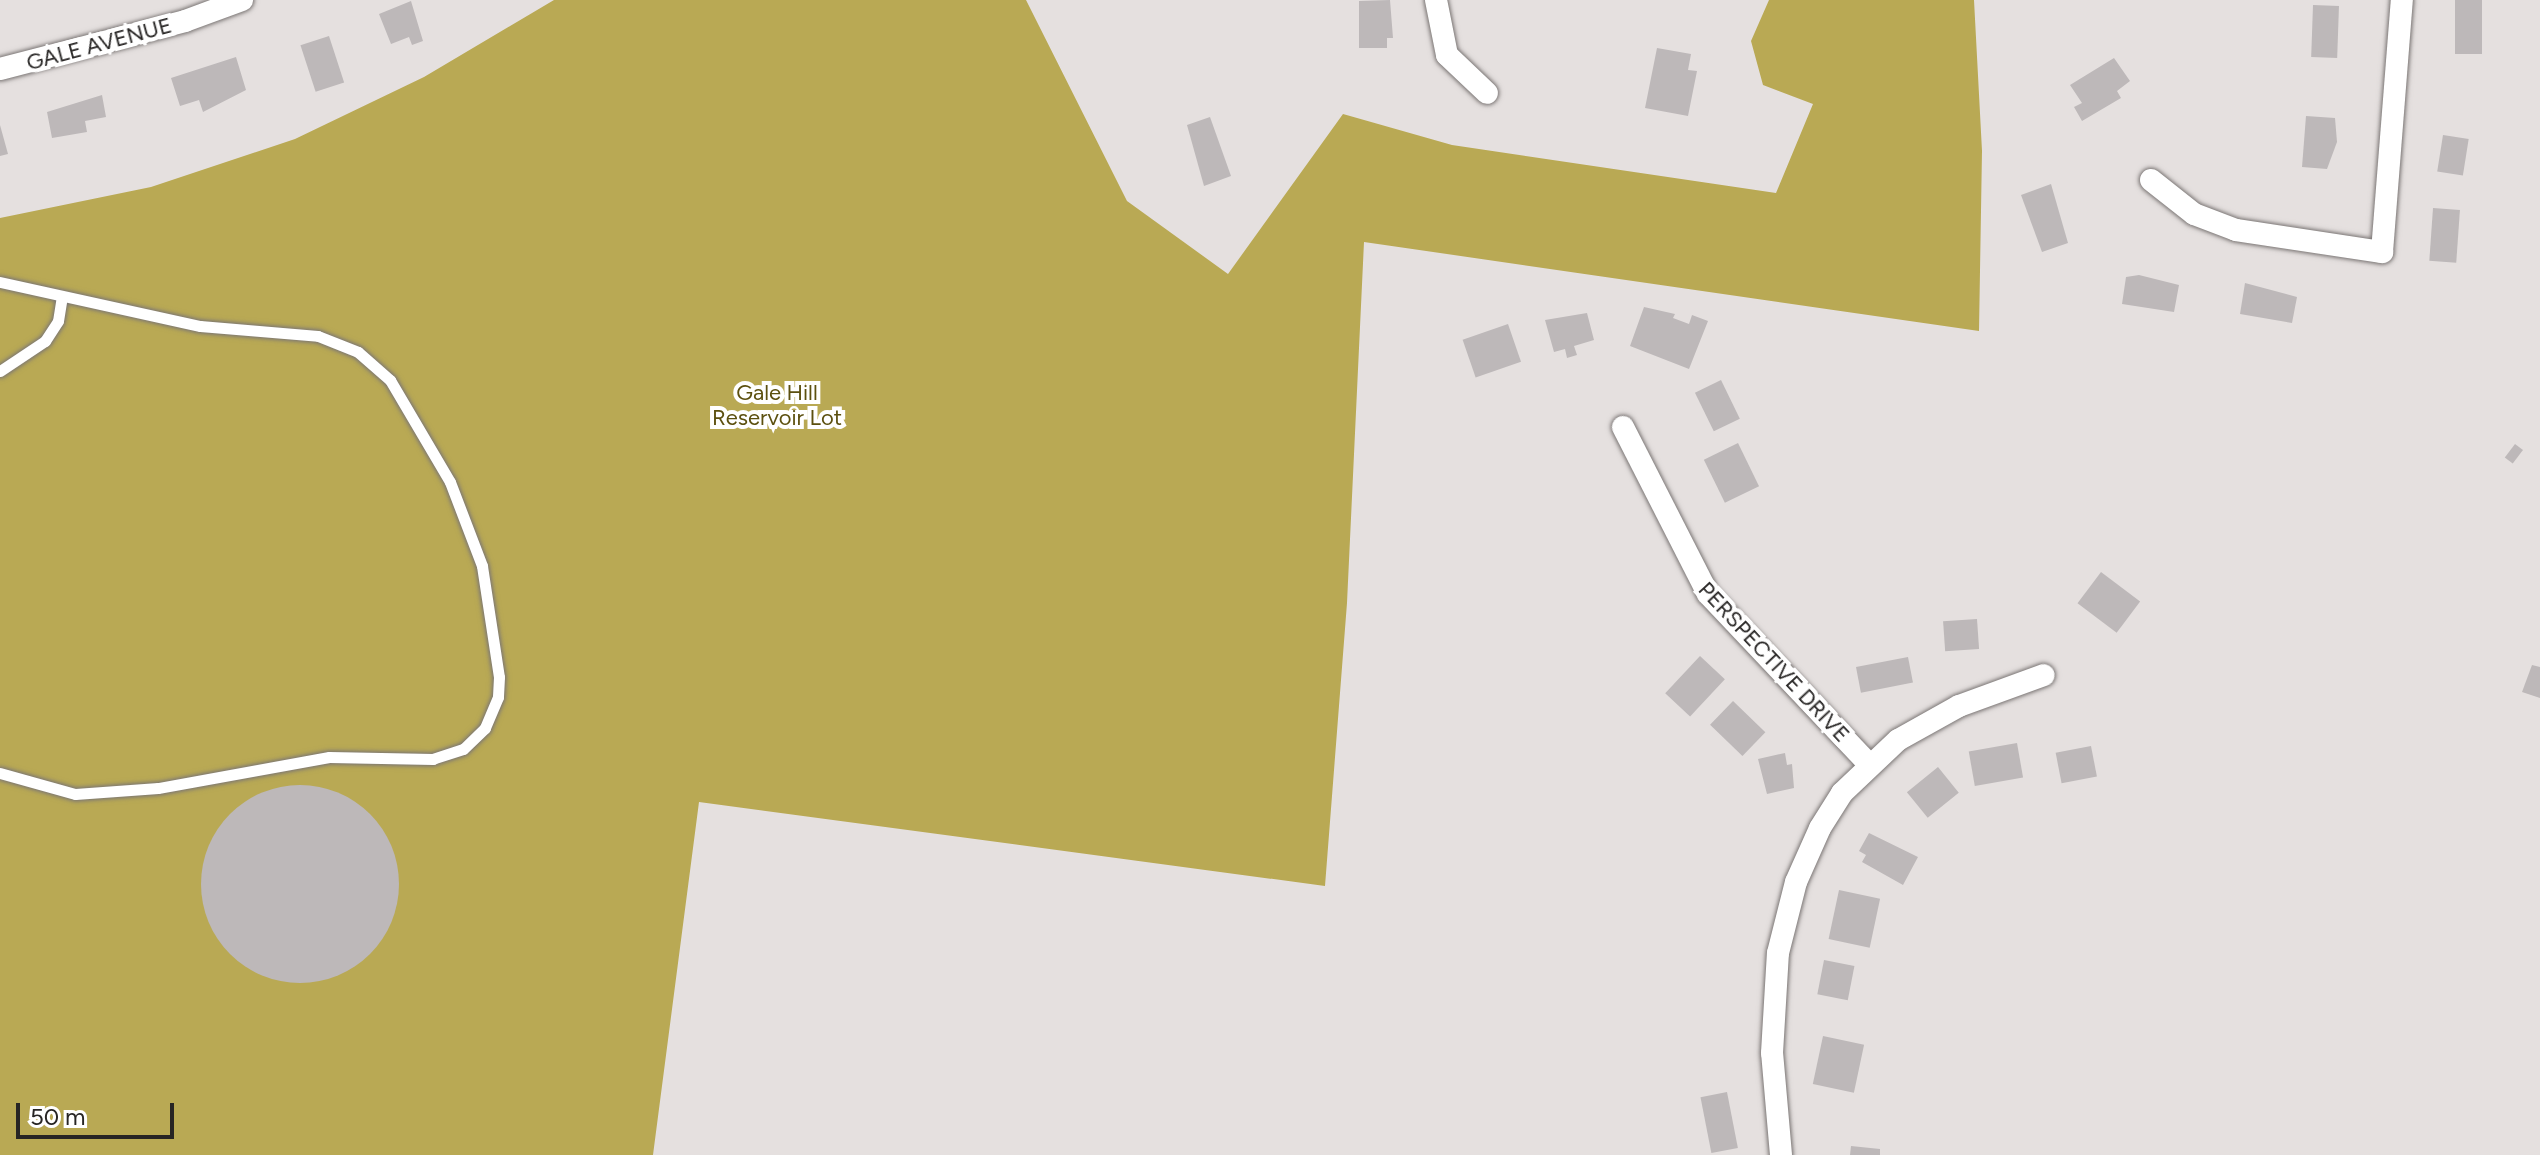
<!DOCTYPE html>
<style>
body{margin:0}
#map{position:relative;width:2540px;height:1155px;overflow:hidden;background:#e5e0df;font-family:Figtree,sans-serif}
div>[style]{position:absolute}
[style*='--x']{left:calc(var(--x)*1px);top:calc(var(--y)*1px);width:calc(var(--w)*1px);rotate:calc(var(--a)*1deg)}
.forest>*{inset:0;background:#b9a954}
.building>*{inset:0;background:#bdb8b9;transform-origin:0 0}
.round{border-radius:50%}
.roads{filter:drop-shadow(0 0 2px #7b7675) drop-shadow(0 0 2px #7b7675)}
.lane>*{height:11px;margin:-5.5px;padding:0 5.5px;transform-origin:5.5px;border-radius:5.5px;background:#fff}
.street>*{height:22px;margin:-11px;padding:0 11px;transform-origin:11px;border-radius:11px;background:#fff}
span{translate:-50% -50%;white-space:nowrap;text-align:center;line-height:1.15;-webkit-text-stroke:8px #fff;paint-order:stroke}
.street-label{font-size:22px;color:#272524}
.park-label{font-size:22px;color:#5c500f}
.scale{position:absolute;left:16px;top:1103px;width:158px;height:36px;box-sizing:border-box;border:4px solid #272524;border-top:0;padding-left:10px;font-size:24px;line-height:28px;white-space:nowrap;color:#272524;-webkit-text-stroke:6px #fff;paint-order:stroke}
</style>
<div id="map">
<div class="forest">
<i style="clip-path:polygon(554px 0,1026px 0,1127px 201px,1228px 274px,1343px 114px,1452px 145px,1776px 193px,1813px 104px,1763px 85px,1751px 41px,1769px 0,1974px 0,1982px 151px,1979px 331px,1364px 242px,1347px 603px,1325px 886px,699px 802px,653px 1155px,0 1155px,0 218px,151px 187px,295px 139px,424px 77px)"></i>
</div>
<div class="building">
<i style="clip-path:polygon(1390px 0,1393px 38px,1387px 38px,1387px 48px,1359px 48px,1359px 1px)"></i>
<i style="left:2455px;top:0;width:27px;height:54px"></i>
<i style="clip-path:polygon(411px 1px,423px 41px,412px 45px,409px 37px,391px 44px,379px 14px)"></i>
<i style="left:2313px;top:5px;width:26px;height:52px;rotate:2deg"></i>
<i style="left:329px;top:36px;width:49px;height:30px;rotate:72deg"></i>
<i style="clip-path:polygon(1657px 48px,1691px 54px,1688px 70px,1697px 71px,1688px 116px,1645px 108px)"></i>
<i style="clip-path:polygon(236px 57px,246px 90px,203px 112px,199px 100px,180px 106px,171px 78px)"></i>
<i style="clip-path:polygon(2114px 58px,2130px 81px,2117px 91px,2121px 98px,2082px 121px,2074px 107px,2082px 103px,2070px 85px)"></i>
<i style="clip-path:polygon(102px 95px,106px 117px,85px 121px,87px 132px,52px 138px,47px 112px)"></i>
<i style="clip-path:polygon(2306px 116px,2335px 118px,2337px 142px,2327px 169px,2302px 167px)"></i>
<i style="clip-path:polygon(1210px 117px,1231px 176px,1204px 186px,1187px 125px)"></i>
<i style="clip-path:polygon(0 125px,8px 154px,0 156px)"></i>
<i style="left:2443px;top:135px;width:26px;height:37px;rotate:9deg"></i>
<i style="clip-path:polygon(2051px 184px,2068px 243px,2042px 252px,2021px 195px)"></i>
<i style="left:2433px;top:208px;width:27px;height:53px;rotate:4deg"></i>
<i style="clip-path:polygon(2139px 275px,2179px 285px,2174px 312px,2122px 304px,2126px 277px)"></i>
<i style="clip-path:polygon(2245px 283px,2297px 297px,2292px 323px,2240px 314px)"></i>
<i style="clip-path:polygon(1644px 307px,1675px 314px,1673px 318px,1689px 324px,1692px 315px,1708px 321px,1689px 369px,1630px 346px)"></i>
<i style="clip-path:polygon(1587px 313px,1594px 340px,1574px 346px,1577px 355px,1567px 358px,1565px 349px,1554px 352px,1545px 320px)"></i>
<i style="left:1508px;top:324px;width:40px;height:48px;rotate:71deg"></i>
<i style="left:1721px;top:380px;width:43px;height:29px;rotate:64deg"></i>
<i style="left:1738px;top:443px;width:48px;height:38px;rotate:64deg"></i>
<i style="left:2515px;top:444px;width:10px;height:17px;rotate:37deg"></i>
<i style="left:2101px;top:572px;width:49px;height:39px;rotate:37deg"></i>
<i style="left:1977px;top:619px;width:30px;height:34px;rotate:86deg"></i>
<i style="left:1700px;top:656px;width:34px;height:51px;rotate:43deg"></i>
<i style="left:1908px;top:657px;width:26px;height:53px;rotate:79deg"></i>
<i style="clip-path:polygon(2532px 665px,2540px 667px,2540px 698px,2522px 692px)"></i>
<i style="left:1733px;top:701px;width:45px;height:33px;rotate:44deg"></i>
<i style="left:2017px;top:743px;width:35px;height:49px;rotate:80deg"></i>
<i style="left:2091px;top:746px;width:31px;height:36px;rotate:79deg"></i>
<i style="clip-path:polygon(1785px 753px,1787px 765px,1792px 764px,1794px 788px,1767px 794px,1758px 759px)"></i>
<i style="left:1938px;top:767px;width:33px;height:40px;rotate:51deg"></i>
<i class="round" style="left:201px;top:785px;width:198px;height:198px"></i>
<i style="clip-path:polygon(1869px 833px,1918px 857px,1903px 885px,1862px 862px,1866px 855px,1859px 851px)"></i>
<i style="left:1839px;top:890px;width:42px;height:50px;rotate:12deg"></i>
<i style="left:1824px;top:960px;width:31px;height:35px;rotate:11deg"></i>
<i style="left:1823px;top:1036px;width:42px;height:49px;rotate:12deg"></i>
<i style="left:1727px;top:1092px;width:57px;height:27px;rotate:79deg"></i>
<i style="clip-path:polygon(1851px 1146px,1880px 1149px,1880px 1155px,1850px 1155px)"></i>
</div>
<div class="roads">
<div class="lane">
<i style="--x:0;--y:282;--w:205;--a:12.4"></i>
<i style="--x:200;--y:326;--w:118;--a:4.8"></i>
<i style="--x:318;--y:336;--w:43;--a:21.8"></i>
<i style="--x:358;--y:352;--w:43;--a:41.2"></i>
<i style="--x:390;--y:380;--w:118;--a:59.5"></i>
<i style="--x:450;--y:482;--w:90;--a:69.1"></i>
<i style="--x:482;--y:566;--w:112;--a:81.3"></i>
<i style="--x:499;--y:677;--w:20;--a:93"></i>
<i style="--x:498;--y:697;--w:34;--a:113"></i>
<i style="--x:485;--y:728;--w:30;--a:136"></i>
<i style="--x:463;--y:749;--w:32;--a:162"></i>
<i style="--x:433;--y:759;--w:104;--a:-178.9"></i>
<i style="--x:329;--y:757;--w:174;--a:169.7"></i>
<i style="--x:158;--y:788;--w:83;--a:175.9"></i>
<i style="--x:75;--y:794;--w:78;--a:-164.4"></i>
<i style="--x:0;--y:371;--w:54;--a:-33.7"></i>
<i style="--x:45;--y:341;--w:24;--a:-57"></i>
<i style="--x:58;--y:321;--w:25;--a:-81"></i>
</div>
<div class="street">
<i style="--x:1436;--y:0;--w:56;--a:78.7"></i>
<i style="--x:1447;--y:55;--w:55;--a:43.5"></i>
<i style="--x:0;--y:69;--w:191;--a:-14.5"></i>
<i style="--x:185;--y:21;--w:61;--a:-20.2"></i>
<i style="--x:2151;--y:180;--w:55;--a:38.3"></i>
<i style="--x:2194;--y:214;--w:45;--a:20.9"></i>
<i style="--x:2236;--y:230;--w:148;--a:8.6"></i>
<i style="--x:2382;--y:252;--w:253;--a:-85.5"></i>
<i style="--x:1623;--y:427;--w:187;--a:63"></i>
<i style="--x:1708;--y:594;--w:234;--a:46.6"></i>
<i style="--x:1781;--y:1155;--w:102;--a:-95"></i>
<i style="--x:1772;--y:1053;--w:100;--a:-86.6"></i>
<i style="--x:1778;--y:953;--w:73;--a:-75.8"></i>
<i style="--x:1796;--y:882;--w:59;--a:-66"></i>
<i style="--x:1820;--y:828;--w:41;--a:-57.8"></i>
<i style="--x:1842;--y:793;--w:77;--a:-43.4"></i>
<i style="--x:1898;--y:740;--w:70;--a:-29.1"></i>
<i style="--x:1959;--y:706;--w:90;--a:-20"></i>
</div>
</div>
<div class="street-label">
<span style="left:99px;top:44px;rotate:-15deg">GALE AVENUE</span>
<span style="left:1774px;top:662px;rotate:47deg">PERSPECTIVE DRIVE</span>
</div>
<div class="park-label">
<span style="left:777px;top:405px">Gale Hill<br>Reservoir Lot</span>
</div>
<div class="scale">50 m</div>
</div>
